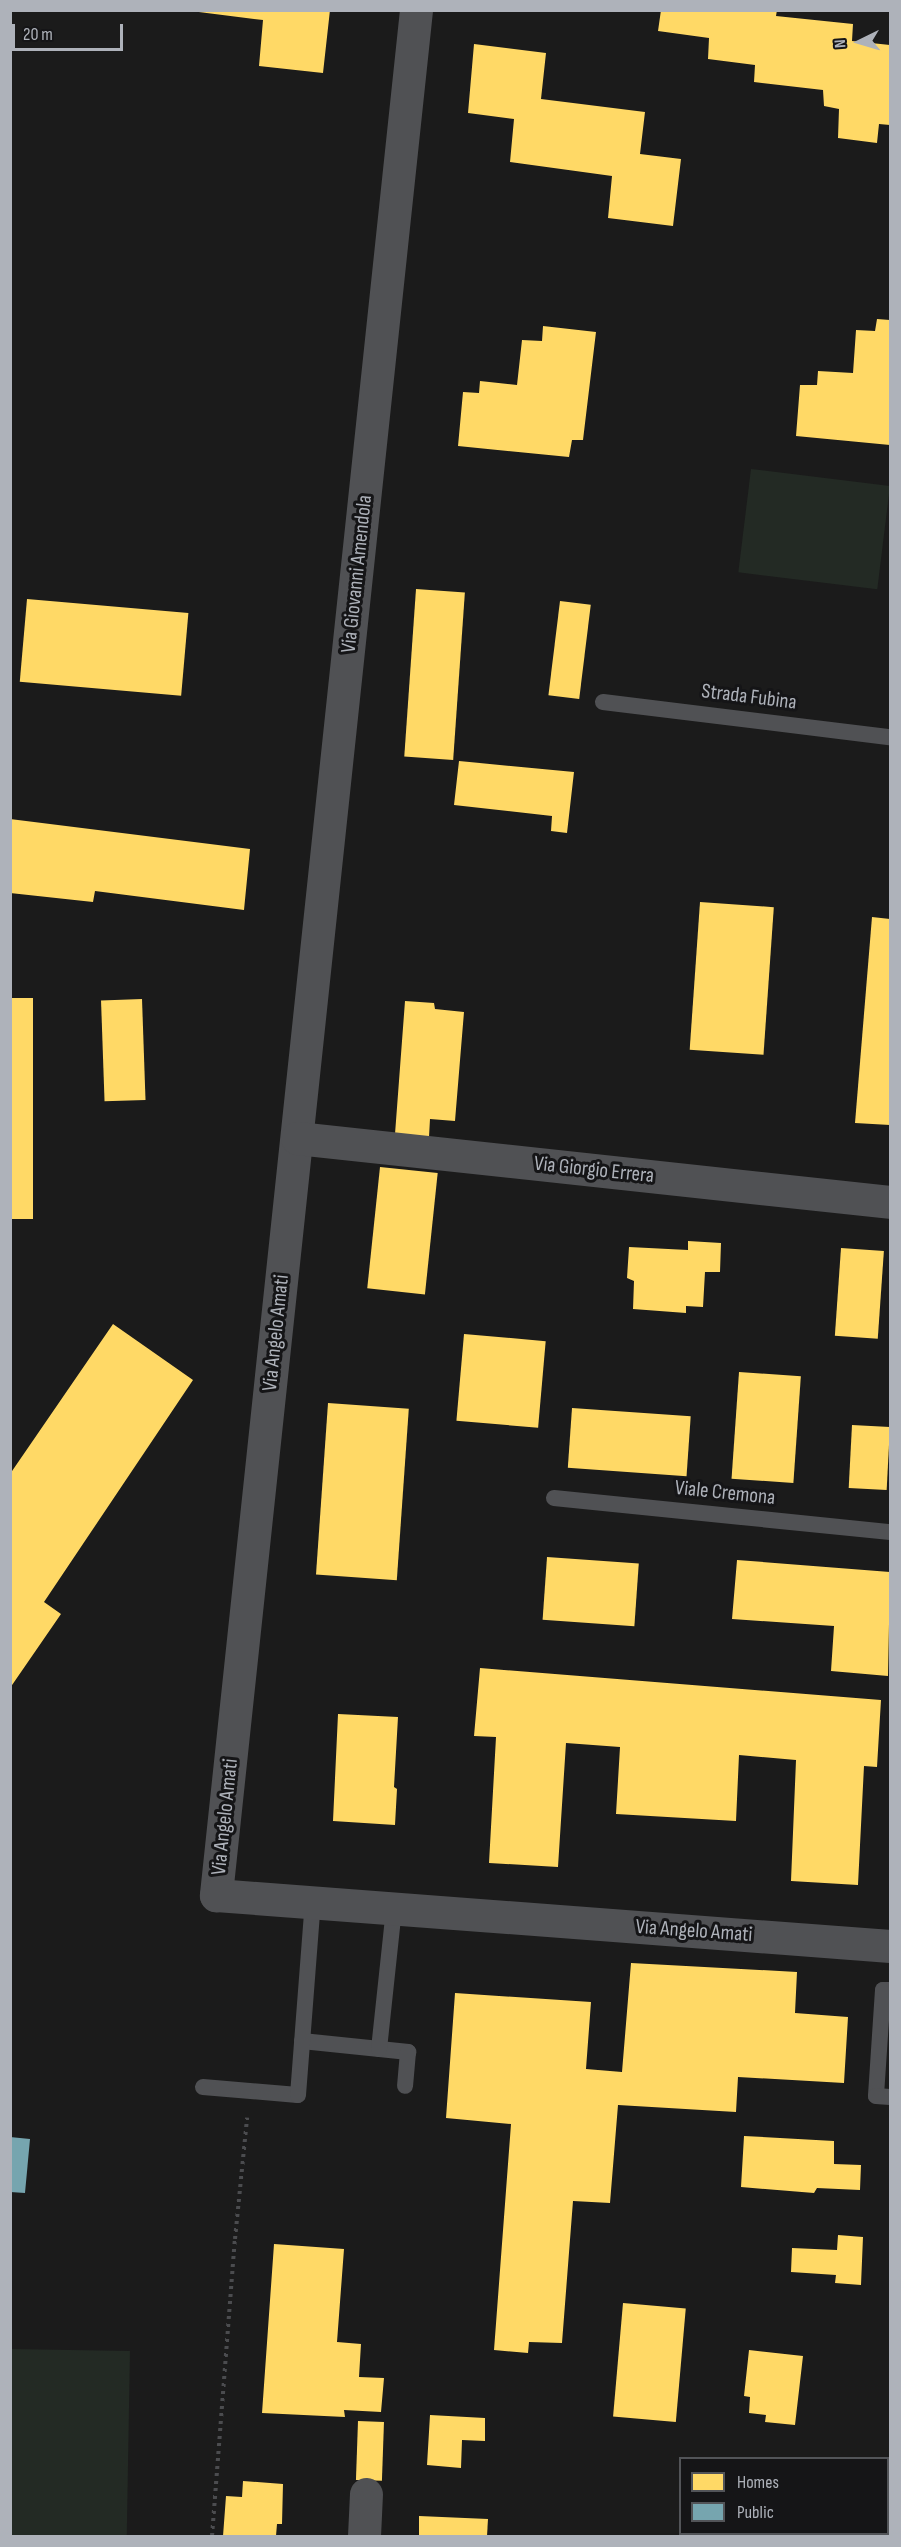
<!DOCTYPE html>
<style>
body{margin:0}
#map{position:relative;width:901px;height:2547px;overflow:hidden;background:#1b1b1b;font-family:"Sofia Sans Condensed",sans-serif}
div>[style]{position:absolute}
[style*='--x']{left:calc(var(--x)*1px);top:calc(var(--y)*1px);width:calc(var(--w)*1px);rotate:calc(var(--a)*1deg)}
.green>*{inset:0;background:#232a24;transform-origin:0 0}
.homes>*{inset:0;background:#ffd966;transform-origin:0 0}
.public>*{inset:0;background:#76a5af}
.path>*{height:4px;margin-top:-2px;transform-origin:0;background:repeating-linear-gradient(90deg,#4b4c4f 0 3px,transparent 0 7.5px)}
.service>*{height:16px;margin:-8px;padding:0 8px;transform-origin:8px;border-radius:8px;background:#505154}
.minor>*{height:33px;margin:-16.5px;padding:0 16.5px;transform-origin:16.5px;border-radius:16.5px;background:#505154}
span{translate:-50% -50%;white-space:nowrap;text-align:center;line-height:1.15;-webkit-text-stroke:6px #151517;paint-order:stroke}
.street-label{font-size:21px;color:#aeb2ba}
.frame{position:absolute;inset:0;border:12px solid #aeb2ba;pointer-events:none}
.legend{position:absolute;left:679px;top:2457px;width:210px;height:78px;box-sizing:border-box;background:#151517;border:2px solid #525458;margin:0;padding:8px 10px;list-style:none;font-size:18px;color:#aeb2ba}
.legend li{display:flex;align-items:center;gap:12px;height:30px}
.legend b{width:30px;border:2px solid #525458}
.north{position:absolute;left:829px;top:12px;width:60px;height:60px;-webkit-text-stroke:4px #151517;paint-order:stroke;rotate:265deg;font-size:16px;font-weight:700;line-height:24px;text-align:center;color:#aeb2ba}
.north::after{content:'';display:block;margin:auto;width:21px;height:27px;background:#aeb2ba;clip-path:polygon(50% 0,100% 100%,50% 72%,0 100%)}
.scale{position:absolute;left:12px;top:24px;width:111px;height:27px;box-sizing:border-box;border:3px solid #aeb2ba;border-top:0;padding-left:8px;font-size:18px;line-height:21px;white-space:nowrap;color:#aeb2ba;-webkit-text-stroke:4px #151517;paint-order:stroke}
</style>
<div id="map">
<div class="green">
<i style="left:751px;top:469px;width:140px;height:104px;rotate:7deg"></i>
<i style="left:11px;top:2349px;width:119px;height:187px;rotate:1deg"></i>
</div>
<div class="homes">
<i style="clip-path:polygon(183px 10px,330px 10px,323px 73px,259px 66px,263px 20px)"></i>
<i style="clip-path:polygon(661px 10px,777px 10px,776px 16px,853px 24px,852px 41px,890px 45px,890px 125px,879px 124px,877px 143px,838px 138px,839px 109px,824px 106px,823px 90px,754px 82px,755px 65px,708px 59px,709px 38px,658px 31px)"></i>
<i style="clip-path:polygon(474px 44px,546px 53px,541px 99px,645px 112px,640px 154px,681px 159px,673px 226px,608px 218px,612px 176px,510px 162px,514px 119px,468px 113px)"></i>
<i style="clip-path:polygon(877px 319px,890px 320px,890px 445px,796px 436px,800px 385px,817px 385px,818px 371px,853px 373px,856px 330px,875px 331px)"></i>
<i style="clip-path:polygon(543px 326px,596px 332px,583px 440px,572px 440px,569px 457px,458px 446px,463px 392px,479px 393px,480px 381px,517px 385px,522px 340px,542px 341px)"></i>
<i style="left:416px;top:589px;width:49px;height:168px;rotate:4deg"></i>
<i style="left:27px;top:599px;width:162px;height:83px;rotate:5deg"></i>
<i style="left:560px;top:601px;width:31px;height:95px;rotate:7deg"></i>
<i style="clip-path:polygon(459px 761px,574px 772px,567px 833px,551px 831px,552px 816px,454px 805px)"></i>
<i style="clip-path:polygon(10px 819px,250px 849px,244px 910px,95px 891px,93px 902px,10px 893px)"></i>
<i style="left:700px;top:902px;width:74px;height:148px;rotate:4deg"></i>
<i style="clip-path:polygon(872px 917px,890px 919px,890px 1125px,855px 1123px)"></i>
<i style="left:10px;top:998px;width:23px;height:221px"></i>
<i style="left:142px;top:999px;width:101px;height:41px;rotate:88deg"></i>
<i style="clip-path:polygon(405px 1001px,434px 1003px,435px 1009px,464px 1012px,455px 1121px,430px 1119px,429px 1137px,395px 1134px)"></i>
<i style="left:380px;top:1167px;width:58px;height:122px;rotate:6deg"></i>
<i style="clip-path:polygon(688px 1241px,721px 1243px,720px 1272px,705px 1272px,703px 1307px,686px 1306px,686px 1313px,633px 1309px,634px 1281px,627px 1278px,629px 1247px,688px 1250px)"></i>
<i style="left:841px;top:1248px;width:43px;height:88px;rotate:4deg"></i>
<i style="clip-path:polygon(113px 1324px,193px 1380px,44px 1602px,61px 1614px,10px 1688px,10px 1474px)"></i>
<i style="left:464px;top:1334px;width:82px;height:87px;rotate:5deg"></i>
<i style="left:739px;top:1372px;width:62px;height:107px;rotate:4deg"></i>
<i style="left:328px;top:1403px;width:81px;height:172px;rotate:4deg"></i>
<i style="left:572px;top:1408px;width:119px;height:60px;rotate:4deg"></i>
<i style="left:852px;top:1425px;width:38px;height:63px;rotate:3deg"></i>
<i style="left:547px;top:1557px;width:92px;height:63px;rotate:4deg"></i>
<i style="clip-path:polygon(737px 1560px,890px 1572px,888px 1676px,831px 1671px,834px 1626px,732px 1619px)"></i>
<i style="clip-path:polygon(480px 1668px,881px 1700px,877px 1767px,864px 1766px,858px 1885px,791px 1881px,796px 1760px,739px 1755px,736px 1821px,616px 1814px,620px 1747px,566px 1743px,558px 1867px,489px 1863px,496px 1737px,474px 1736px)"></i>
<i style="clip-path:polygon(338px 1714px,398px 1717px,394px 1787px,397px 1789px,395px 1825px,333px 1821px)"></i>
<i style="clip-path:polygon(631px 1963px,797px 1972px,795px 2013px,848px 2017px,844px 2083px,738px 2077px,736px 2112px,618px 2105px,610px 2203px,573px 2201px,562px 2343px,529px 2342px,528px 2353px,494px 2350px,511px 2124px,446px 2118px,455px 1993px,591px 2002px,586px 2069px,622px 2072px)"></i>
<i style="clip-path:polygon(744px 2136px,834px 2141px,834px 2164px,861px 2165px,860px 2190px,817px 2188px,814px 2193px,741px 2187px)"></i>
<i style="clip-path:polygon(838px 2235px,863px 2237px,861px 2285px,835px 2283px,836px 2275px,791px 2272px,792px 2248px,837px 2250px)"></i>
<i style="clip-path:polygon(274px 2244px,344px 2249px,337px 2342px,361px 2344px,359px 2377px,384px 2378px,381px 2412px,344px 2410px,345px 2417px,262px 2413px)"></i>
<i style="left:623px;top:2303px;width:63px;height:114px;rotate:5deg"></i>
<i style="clip-path:polygon(749px 2350px,803px 2356px,795px 2425px,765px 2422px,766px 2415px,749px 2413px,750px 2397px,744px 2396px)"></i>
<i style="clip-path:polygon(430px 2415px,485px 2418px,485px 2441px,462px 2440px,461px 2468px,427px 2465px)"></i>
<i style="left:358px;top:2421px;width:26px;height:59px;rotate:2deg"></i>
<i style="clip-path:polygon(243px 2481px,283px 2484px,282px 2524px,277px 2524px,276px 2536px,223px 2536px,226px 2496px,242px 2497px)"></i>
<i style="clip-path:polygon(419px 2516px,488px 2519px,487px 2536px,419px 2536px)"></i>
<i style="left:775px;top:2534px;width:70px;height:2px"></i>
</div>
<div class="public">
<i style="clip-path:polygon(10px 2137px,30px 2139px,25px 2193px,10px 2192px)"></i>
</div>
<div class="path">
<i style="--x:212;--y:2536;--w:298;--a:-85.6"></i>
<i style="--x:235;--y:2239;--w:122;--a:-84.3"></i>
</div>
<div class="service">
<i style="--x:603;--y:702;--w:289;--a:7"></i>
<i style="--x:554;--y:1498;--w:338;--a:5.8"></i>
<i style="--x:890;--y:1990;--w:7;--a:180"></i>
<i style="--x:883;--y:1990;--w:106;--a:93.8"></i>
<i style="--x:876;--y:2096;--w:14;--a:4"></i>
<i style="--x:302;--y:2041;--w:107;--a:5.9"></i>
<i style="--x:408;--y:2052;--w:34;--a:95"></i>
<i style="--x:379;--y:2049;--w:142;--a:-83.9"></i>
<i style="--x:203;--y:2087;--w:95;--a:4.8"></i>
<i style="--x:298;--y:2095;--w:194;--a:-85.6"></i>
</div>
<div class="minor">
<i style="--x:416;--y:10;--w:1896;--a:96.06"></i>
<i style="--x:216;--y:1895;--w:676;--a:4.33"></i>
<i style="--x:297;--y:1138;--w:596;--a:6.16"></i>
<i style="--x:364;--y:2536;--w:42;--a:-87.3"></i>
</div>
<div class="street-label">
<span style="left:357px;top:574px;rotate:-84deg">Via Giovanni Amendola</span>
<span style="left:749px;top:697px;rotate:7deg">Strada Fubina</span>
<span style="left:594px;top:1170px;rotate:6deg">Via Giorgio Errera</span>
<span style="left:276px;top:1333px;rotate:-84deg">Via Angelo Amati</span>
<span style="left:725px;top:1493px;rotate:6deg">Viale Cremona</span>
<span style="left:225px;top:1817px;rotate:-84deg">Via Angelo Amati</span>
<span style="left:694px;top:1931px;rotate:4deg">Via Angelo Amati</span>
</div>
<div class="frame"></div>
<ul class="legend">
<li><b style="height:16px;background:#ffd966"></b>Homes</li>
<li><b style="height:16px;background:#76a5af"></b>Public</li>
</ul>
<div class="north">N</div>
<div class="scale">20 m</div>
</div>
